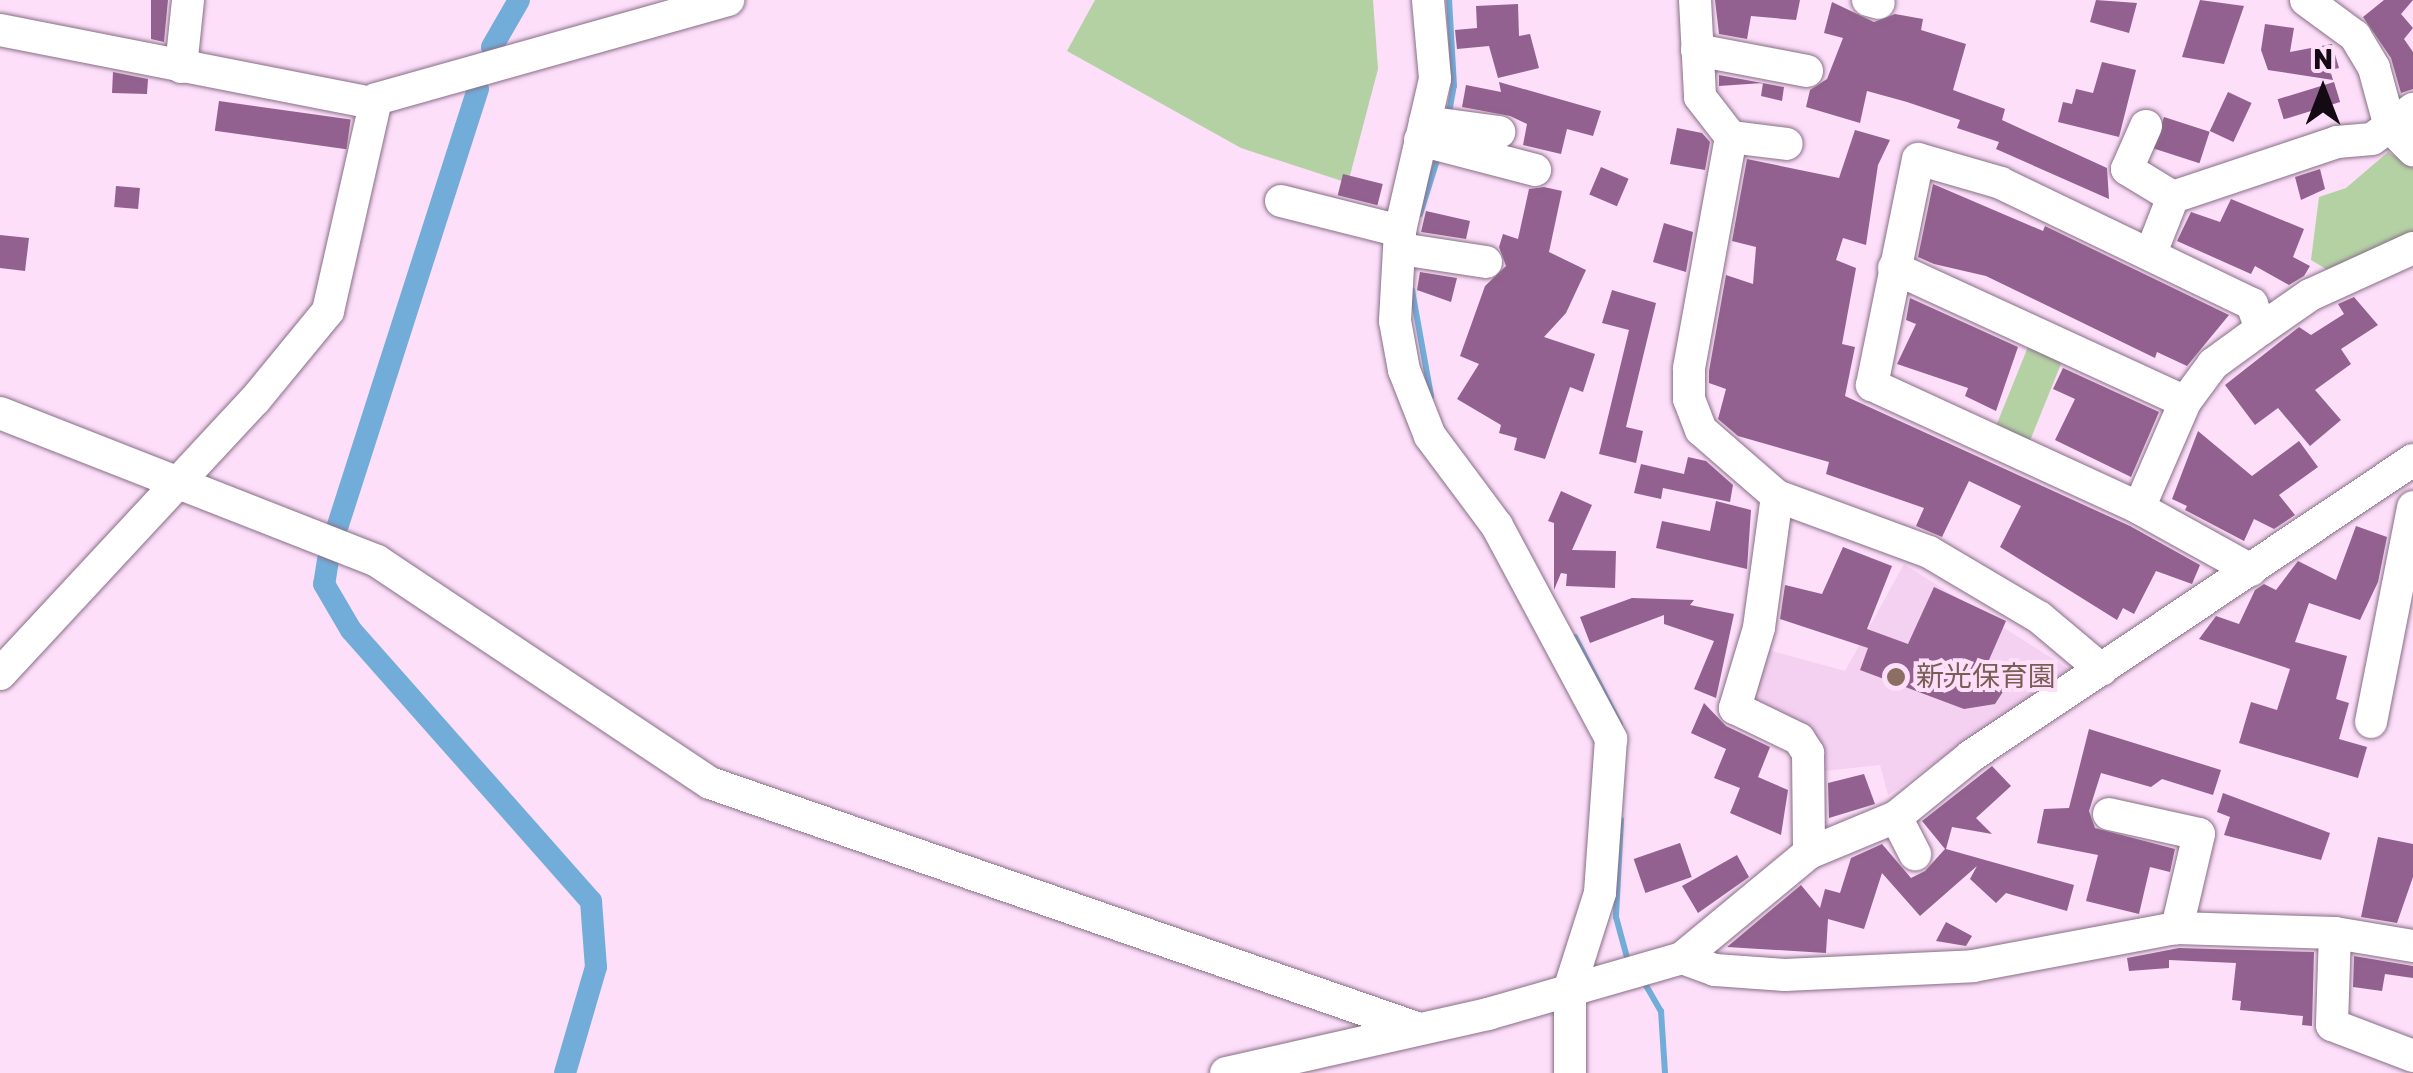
<!DOCTYPE html>
<meta charset="utf-8">
<style>
body{margin:0}
#map{position:relative;width:2413px;height:1073px;overflow:hidden;background:#fddffa;font-family:Rubik,"Noto Sans JP",sans-serif}
div>[style]{position:absolute}
[style*='--x']{left:calc(var(--x)*1px);top:calc(var(--y)*1px);width:calc(var(--w)*1px);rotate:calc(var(--a)*1deg)}
.built>*{inset:0;background:#f4d0f1}
.green>*{inset:0;background:#b4d1a4;transform-origin:0 0}
.stream>*{height:6px;margin:-3px;padding:0 3px;transform-origin:3px;border-radius:3px;background:#72add9}
.canal>*{height:22px;margin:-11px;padding:0 11px;transform-origin:11px;border-radius:11px;background:#72add9}
.building>*{inset:0;background:#92618f;transform-origin:0 0}
.roads{filter:drop-shadow(0 0 2px #886e86) drop-shadow(0 0 2px #886e86)}
.minor>*{height:32px;margin:-16px;padding:0 16px;transform-origin:16px;border-radius:16px;background:#fff}
.dots>*{width:28px;height:28px;translate:-50% -50%;box-sizing:border-box;border:5px solid #fddffa;border-radius:50%}
span{translate:-50% -50%;white-space:nowrap;text-align:center;line-height:1.15;-webkit-text-stroke:8px #fddffa;paint-order:stroke}
.education-label{font-size:28px;color:#785e54}
.left{translate:0 -50%;text-align:left}
.north{position:absolute;left:2273px;top:40px;width:100px;height:100px;-webkit-text-stroke:8px #fddffa;paint-order:stroke;rotate:0deg;font-size:28px;font-weight:700;line-height:40px;text-align:center;color:#140a13}
.north::after{content:'';display:block;margin:auto;width:35px;height:45px;background:#140a13;clip-path:polygon(50% 0,100% 100%,50% 72%,0 100%)}
</style>
<div id="map">
<div class="built">
<i style="clip-path:polygon(1904px 564px,2070px 670px,1888px 795px,1880px 765px,1824px 771px,1746px 707px,1757px 647px,1845px 671px)"></i>
</div>
<div class="green">
<i style="clip-path:polygon(1095px 0,1373px 0,1378px 69px,1348px 183px,1241px 148px,1067px 51px)"></i>
<i style="clip-path:polygon(2388px 152px,2413px 168px,2413px 233px,2336px 275px,2311px 260px,2319px 197px,2346px 188px)"></i>
<i style="left:2032px;top:337px;width:37px;height:98px;rotate:22deg"></i>
</div>
<div class="stream">
<i style="--x:1449;--y:113;--w:27;--a:-80"></i>
<i style="--x:1454;--y:86;--w:86;--a:-93.3"></i>
<i style="--x:1420;--y:214;--w:63;--a:-72.4"></i>
<i style="--x:1412;--y:290;--w:108;--a:79.8"></i>
<i style="--x:1575;--y:637;--w:98;--a:62.7"></i>
<i style="--x:1621;--y:820;--w:97;--a:93"></i>
<i style="--x:1616;--y:917;--w:50;--a:74.8"></i>
<i style="--x:1644;--y:982;--w:34;--a:60"></i>
<i style="--x:1661;--y:1011;--w:62;--a:86.3"></i>
</div>
<div class="canal">
<i style="--x:492;--y:47;--w:54;--a:-60.1"></i>
<i style="--x:338;--y:525;--w:458;--a:-72.2"></i>
<i style="--x:328;--y:560;--w:24;--a:99"></i>
<i style="--x:324;--y:584;--w:53;--a:59.6"></i>
<i style="--x:351;--y:630;--w:362;--a:48.5"></i>
<i style="--x:591;--y:901;--w:66;--a:85.7"></i>
<i style="--x:596;--y:967;--w:110;--a:106.3"></i>
</div>
<div class="building">
<i style="clip-path:polygon(151px 0,168px 0,164px 42px,151px 39px)"></i>
<i style="clip-path:polygon(1715px 0,1800px 0,1796px 20px,1751px 16px,1747px 39px,1719px 34px)"></i>
<i style="clip-path:polygon(2096px 0,2137px 3px,2129px 33px,2090px 22px)"></i>
<i style="clip-path:polygon(2200px 0,2244px 6px,2224px 64px,2182px 57px)"></i>
<i style="clip-path:polygon(2384px 0,2413px 0,2401px 14px,2413px 28px,2404px 39px,2413px 52px,2413px 89px,2401px 93px,2391px 58px,2363px 17px)"></i>
<i style="clip-path:polygon(1832px 2px,1874px 22px,1895px 14px,1923px 19px,1921px 30px,1966px 44px,1953px 90px,2005px 109px,2002px 120px,2107px 168px,2109px 199px,1996px 149px,1999px 142px,1957px 128px,1960px 120px,1907px 102px,1867px 91px,1860px 123px,1806px 107px,1810px 90px,1827px 79px,1843px 38px,1824px 33px)"></i>
<i style="clip-path:polygon(1518px 4px,1519px 36px,1530px 34px,1539px 68px,1498px 78px,1489px 46px,1457px 49px,1455px 30px,1477px 28px,1476px 6px)"></i>
<i style="clip-path:polygon(2265px 24px,2294px 28px,2290px 52px,2332px 44px,2339px 68px,2330px 70px,2333px 80px,2268px 70px,2261px 50px)"></i>
<i style="clip-path:polygon(2102px 62px,2136px 70px,2119px 137px,2058px 122px,2063px 102px,2072px 104px,2076px 89px,2093px 93px)"></i>
<i style="clip-path:polygon(113px 72px,148px 79px,147px 94px,112px 93px)"></i>
<i style="clip-path:polygon(1719px 75px,1784px 87px,1782px 101px,1761px 96px,1763px 83px,1719px 86px)"></i>
<i style="clip-path:polygon(1499px 82px,1601px 111px,1593px 136px,1567px 129px,1561px 154px,1523px 145px,1527px 124px,1510px 116px,1462px 107px,1466px 85px,1501px 92px)"></i>
<i style="left:2334px;top:82px;width:21px;height:59px;rotate:73deg"></i>
<i style="left:2228px;top:92px;width:26px;height:43px;rotate:25deg"></i>
<i style="left:219px;top:101px;width:133px;height:30px;rotate:8deg"></i>
<i style="left:2164px;top:117px;width:48px;height:33px;rotate:18deg"></i>
<i style="clip-path:polygon(1677px 128px,1702px 133px,1710px 142px,1705px 170px,1670px 164px)"></i>
<i style="clip-path:polygon(1855px 130px,1890px 140px,1878px 165px,1866px 245px,1843px 238px,1836px 260px,1856px 268px,1842px 344px,1855px 347px,1845px 396px,2130px 526px,2200px 565px,2192px 584px,2156px 571px,2134px 614px,2123px 608px,2117px 620px,2000px 547px,2021px 506px,1969px 481px,1942px 537px,1916px 526px,1924px 508px,1826px 474px,1829px 462px,1738px 436px,1718px 419px,1726px 389px,1709px 383px,1709px 371px,1726px 275px,1753px 284px,1756px 247px,1732px 241px,1747px 159px,1839px 178px)"></i>
<i style="left:1601px;top:167px;width:30px;height:30px;rotate:23deg"></i>
<i style="clip-path:polygon(2320px 169px,2325px 189px,2301px 200px,2295px 177px)"></i>
<i style="left:1343px;top:174px;width:41px;height:22px;rotate:14deg"></i>
<i style="clip-path:polygon(1933px 184px,2043px 231px,2045px 226px,2229px 315px,2187px 366px,2157px 352px,2155px 358px,1986px 276px,1934px 264px,1918px 257px)"></i>
<i style="left:116px;top:186px;width:24px;height:21px;rotate:5deg"></i>
<i style="clip-path:polygon(1544px 187px,1562px 191px,1549px 252px,1586px 270px,1566px 313px,1544px 337px,1595px 354px,1583px 392px,1570px 387px,1545px 459px,1514px 450px,1517px 438px,1499px 433px,1501px 425px,1457px 399px,1479px 364px,1460px 356px,1485px 286px,1506px 266px,1499px 247px,1503px 234px,1518px 239px,1529px 189px)"></i>
<i style="clip-path:polygon(2231px 199px,2304px 229px,2293px 257px,2310px 266px,2304px 276px,2289px 285px,2255px 266px,2251px 274px,2177px 241px,2191px 212px,2220px 222px)"></i>
<i style="clip-path:polygon(1426px 211px,1470px 221px,1466px 239px,1421px 232px)"></i>
<i style="clip-path:polygon(1664px 223px,1693px 232px,1686px 272px,1653px 262px)"></i>
<i style="clip-path:polygon(0 235px,29px 238px,25px 271px,0 268px)"></i>
<i style="clip-path:polygon(1420px 272px,1457px 278px,1451px 302px,1417px 290px)"></i>
<i style="clip-path:polygon(1612px 290px,1656px 303px,1626px 427px,1643px 431px,1636px 463px,1599px 454px,1629px 330px,1602px 323px)"></i>
<i style="clip-path:polygon(2354px 297px,2378px 325px,2341px 349px,2351px 364px,2315px 390px,2341px 420px,2310px 446px,2278px 408px,2255px 425px,2225px 385px,2299px 327px,2311px 335px,2344px 314px,2338px 304px)"></i>
<i style="clip-path:polygon(1910px 298px,2018px 347px,1996px 411px,1965px 396px,1968px 388px,1897px 364px,1916px 324px,1906px 320px)"></i>
<i style="clip-path:polygon(2063px 368px,2159px 412px,2131px 477px,2055px 440px,2075px 399px,2053px 389px)"></i>
<i style="clip-path:polygon(2198px 431px,2252px 476px,2299px 441px,2318px 467px,2279px 495px,2295px 515px,2274px 529px,2254px 519px,2244px 541px,2185px 510px,2187px 506px,2172px 499px)"></i>
<i style="clip-path:polygon(1688px 457px,1706px 461px,1733px 485px,1730px 502px,1663px 488px,1661px 499px,1634px 493px,1641px 464px,1684px 474px)"></i>
<i style="clip-path:polygon(1561px 491px,1592px 505px,1572px 550px,1616px 551px,1615px 588px,1566px 586px,1567px 574px,1561px 573px,1554px 590px,1554px 523px,1548px 521px)"></i>
<i style="clip-path:polygon(1716px 501px,1751px 510px,1747px 569px,1656px 548px,1662px 521px,1710px 531px)"></i>
<i style="clip-path:polygon(2356px 526px,2387px 537px,2378px 582px,2360px 620px,2309px 603px,2295px 642px,2347px 656px,2336px 699px,2349px 703px,2339px 739px,2367px 747px,2358px 778px,2239px 743px,2251px 702px,2277px 710px,2290px 669px,2199px 639px,2216px 616px,2239px 624px,2255px 590px,2264px 584px,2276px 590px,2298px 561px,2336px 580px)"></i>
<i style="clip-path:polygon(1843px 547px,1892px 566px,1867px 629px,1908px 644px,1934px 587px,2006px 621px,1989px 660px,2002px 665px,2008px 684px,1995px 704px,1964px 709px,1860px 670px,1868px 648px,1780px 619px,1785px 585px,1822px 594px)"></i>
<i style="clip-path:polygon(1632px 598px,1694px 600px,1690px 605px,1734px 614px,1716px 698px,1694px 689px,1714px 641px,1664px 624px,1664px 615px,1590px 643px,1580px 617px)"></i>
<i style="clip-path:polygon(1704px 703px,1726px 726px,1770px 747px,1758px 777px,1788px 790px,1781px 835px,1730px 813px,1740px 788px,1714px 778px,1726px 749px,1691px 733px)"></i>
<i style="clip-path:polygon(2089px 729px,2221px 770px,2213px 795px,2162px 779px,2151px 787px,2101px 773px,2089px 811px,2095px 828px,2175px 849px,2170px 872px,2150px 867px,2139px 914px,2086px 901px,2098px 855px,2037px 843px,2044px 809px,2069px 808px)"></i>
<i style="clip-path:polygon(1992px 766px,2011px 786px,1976px 818px,1992px 834px,1952px 827px,1946px 849px,2074px 885px,2067px 911px,2006px 893px,1996px 903px,1970px 879px,1977px 866px,1920px 916px,1882px 873px,1864px 929px,1828px 919px,1826px 953px,1727px 947px,1801px 885px,1820px 908px,1825px 889px,1840px 893px,1851px 858px,1882px 844px,1911px 878px,1925px 871px,1945px 849px,1922px 821px)"></i>
<i style="clip-path:polygon(1864px 774px,1875px 804px,1829px 818px,1828px 783px)"></i>
<i style="clip-path:polygon(2223px 793px,2330px 833px,2321px 860px,2224px 835px,2230px 817px,2217px 812px)"></i>
<i style="clip-path:polygon(2378px 837px,2413px 844px,2413px 877px,2397px 923px,2361px 917px)"></i>
<i style="left:1680px;top:843px;width:36px;height:49px;rotate:71deg"></i>
<i style="clip-path:polygon(1737px 855px,1749px 877px,1698px 913px,1682px 886px)"></i>
<i style="clip-path:polygon(1946px 922px,1972px 936px,1966px 946px,1936px 941px)"></i>
<i style="clip-path:polygon(2179px 948px,2314px 952px,2312px 1026px,2302px 1025px,2303px 1016px,2240px 1010px,2241px 1001px,2232px 1000px,2236px 963px,2169px 960px,2169px 968px,2129px 971px,2127px 958px)"></i>
<i style="clip-path:polygon(2354px 956px,2413px 966px,2413px 978px,2385px 974px,2382px 991px,2353px 987px)"></i>
</div>
<div class="roads">
<div class="minor">
<i style="--x:1428;--y:0;--w:79;--a:84.9"></i>
<i style="--x:1435;--y:79;--w:156;--a:103"></i>
<i style="--x:1400;--y:231;--w:90;--a:93.2"></i>
<i style="--x:1395;--y:321;--w:50;--a:79.6"></i>
<i style="--x:1404;--y:370;--w:71;--a:68.5"></i>
<i style="--x:1430;--y:436;--w:112;--a:53.3"></i>
<i style="--x:1497;--y:526;--w:242;--a:61.8"></i>
<i style="--x:1611;--y:739;--w:154;--a:94.1"></i>
<i style="--x:1600;--y:893;--w:99;--a:107.7"></i>
<i style="--x:1570;--y:987;--w:86;--a:90"></i>
<i style="--x:1695;--y:0;--w:97;--a:87"></i>
<i style="--x:1700;--y:97;--w:51;--a:52.2"></i>
<i style="--x:1731;--y:137;--w:236;--a:100.3"></i>
<i style="--x:1689;--y:369;--w:30;--a:90"></i>
<i style="--x:1689;--y:399;--w:33;--a:69"></i>
<i style="--x:1701;--y:430;--w:101;--a:41"></i>
<i style="--x:1777;--y:496;--w:162;--a:20.2"></i>
<i style="--x:1929;--y:552;--w:128;--a:30.6"></i>
<i style="--x:2039;--y:617;--w:82;--a:40.1"></i>
<i style="--x:1868;--y:0;--w:11;--a:15"></i>
<i style="--x:2306;--y:0;--w:61;--a:36.3"></i>
<i style="--x:2355;--y:36;--w:37;--a:59"></i>
<i style="--x:2374;--y:68;--w:61;--a:74.8"></i>
<i style="--x:2390;--y:127;--w:33;--a:45"></i>
<i style="--x:0;--y:30;--w:380;--a:11.1"></i>
<i style="--x:1697;--y:50;--w:112;--a:10.8"></i>
<i style="--x:181;--y:67;--w:67;--a:-84"></i>
<i style="--x:1425;--y:122;--w:75;--a:7.7"></i>
<i style="--x:2146;--y:126;--w:47;--a:113.8"></i>
<i style="--x:2127;--y:169;--w:54;--a:31.3"></i>
<i style="--x:1731;--y:137;--w:56;--a:7.1"></i>
<i style="--x:1420;--y:140;--w:119;--a:14.6"></i>
<i style="--x:1281;--y:201;--w:123;--a:14.1"></i>
<i style="--x:1401;--y:249;--w:86;--a:8.7"></i>
<i style="--x:2151;--y:253;--w:60;--a:-68.6"></i>
<i style="--x:2173;--y:197;--w:173;--a:-18.5"></i>
<i style="--x:2337;--y:142;--w:35;--a:-5"></i>
<i style="--x:2372;--y:139;--w:51;--a:-36.2"></i>
<i style="--x:1894;--y:268;--w:320;--a:24.7"></i>
<i style="--x:2261;--y:329;--w:60;--a:-34.8"></i>
<i style="--x:2310;--y:295;--w:113;--a:-24.5"></i>
<i style="--x:0;--y:413;--w:405;--a:21.4"></i>
<i style="--x:377;--y:561;--w:400;--a:33.7"></i>
<i style="--x:710;--y:783;--w:745;--a:19.12"></i>
<i style="--x:1777;--y:496;--w:133;--a:97.8"></i>
<i style="--x:1759;--y:628;--w:84;--a:106.7"></i>
<i style="--x:1735;--y:708;--w:71;--a:25.8"></i>
<i style="--x:1799;--y:739;--w:17;--a:57"></i>
<i style="--x:1808;--y:753;--w:100;--a:89.4"></i>
<i style="--x:2139;--y:508;--w:116;--a:-66.5"></i>
<i style="--x:2185;--y:402;--w:47;--a:-53.6"></i>
<i style="--x:2213;--y:364;--w:59;--a:-36.1"></i>
<i style="--x:2261;--y:329;--w:27;--a:-110"></i>
<i style="--x:2252;--y:304;--w:279;--a:-154.3"></i>
<i style="--x:2001;--y:183;--w:86;--a:-163.9"></i>
<i style="--x:1918;--y:159;--w:231;--a:101.5"></i>
<i style="--x:1872;--y:385;--w:294;--a:24.7"></i>
<i style="--x:2139;--y:508;--w:128;--a:29"></i>
<i style="--x:0;--y:674;--w:374;--a:-47.1"></i>
<i style="--x:255;--y:400;--w:115;--a:-50.6"></i>
<i style="--x:328;--y:311;--w:217;--a:-77.2"></i>
<i style="--x:376;--y:99;--w:366;--a:-15.7"></i>
<i style="--x:2371;--y:722;--w:219;--a:-78.9"></i>
<i style="--x:2109;--y:814;--w:92;--a:12.5"></i>
<i style="--x:2199;--y:834;--w:97;--a:103.2"></i>
<i style="--x:1896;--y:817;--w:42;--a:62.8"></i>
<i style="--x:2335;--y:933;--w:92;--a:91.9"></i>
<i style="--x:2332;--y:1025;--w:87;--a:20.9"></i>
<i style="--x:1682;--y:958;--w:35;--a:20"></i>
<i style="--x:1715;--y:970;--w:70;--a:4.1"></i>
<i style="--x:1785;--y:975;--w:188;--a:-2.7"></i>
<i style="--x:1973;--y:966;--w:208;--a:-10.6"></i>
<i style="--x:2177;--y:928;--w:158;--a:1.8"></i>
<i style="--x:2335;--y:933;--w:79;--a:9.5"></i>
<i style="--x:1226;--y:1073;--w:269;--a:-12.7"></i>
<i style="--x:1488;--y:1014;--w:202;--a:-16.1"></i>
<i style="--x:1682;--y:958;--w:165;--a:-39.6"></i>
<i style="--x:1809;--y:853;--w:94;--a:-22.5"></i>
<i style="--x:1896;--y:817;--w:97;--a:-39.1"></i>
<i style="--x:1971;--y:756;--w:532;--a:-33.81"></i>
</div>
</div>
<div class="dots">
<i style="left:1896px;top:677px;background:#8d6e63"></i>
</div>
<div class="education-label">
<span class="left" style="left:1916px;top:677px">新光保育園</span>
</div>
<div class="north">N</div>
</div>
